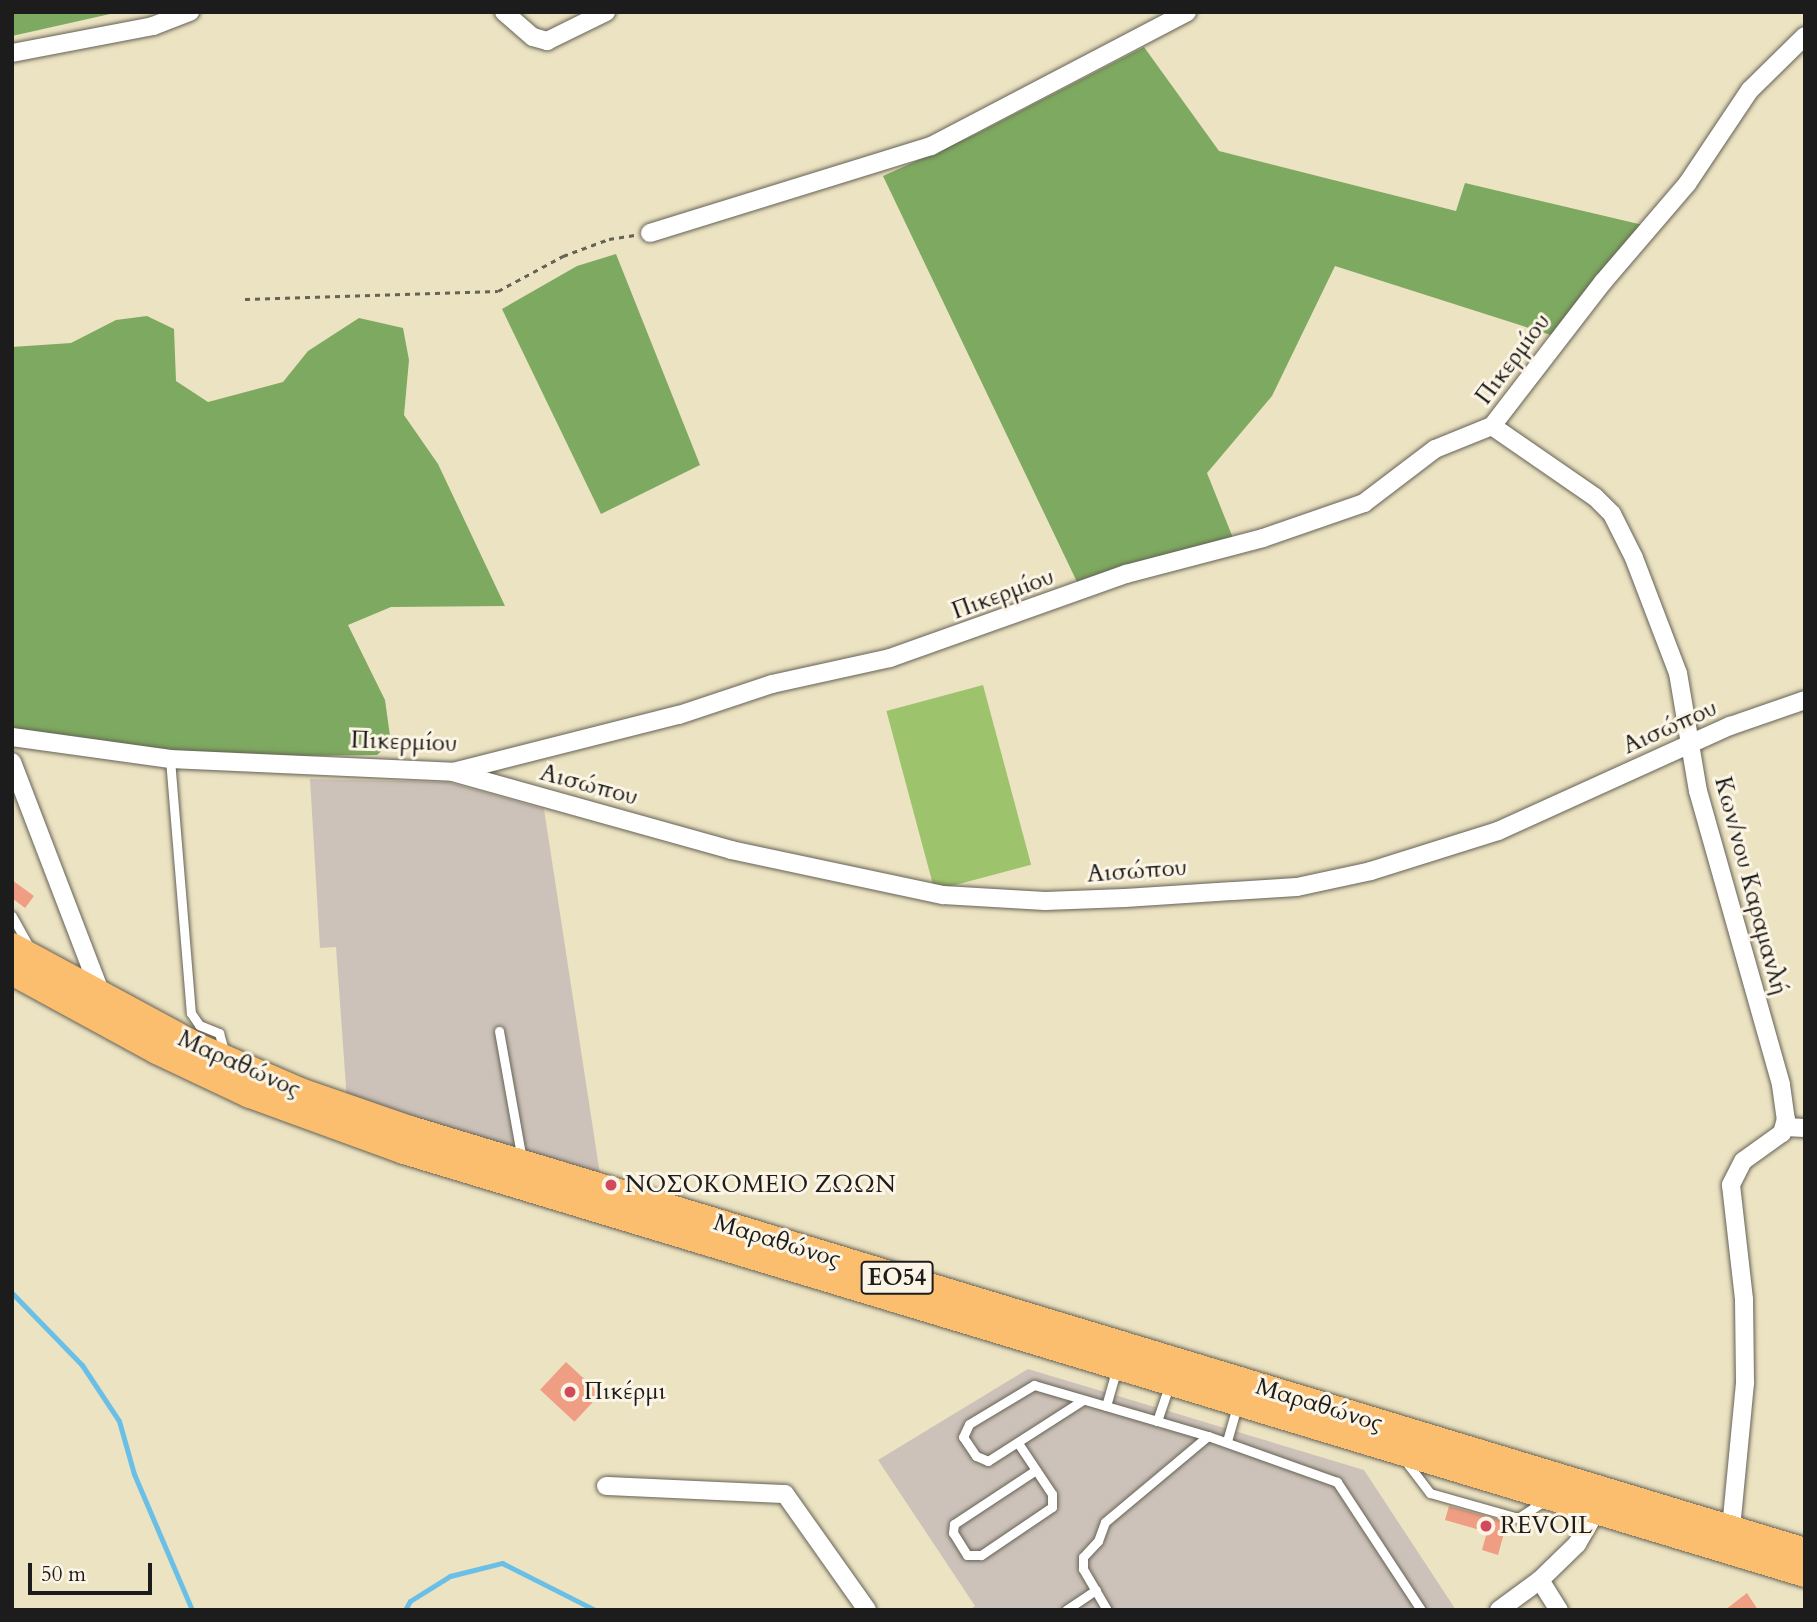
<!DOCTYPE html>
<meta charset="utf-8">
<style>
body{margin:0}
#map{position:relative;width:1817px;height:1622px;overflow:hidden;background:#ece3c2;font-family:Cardo,serif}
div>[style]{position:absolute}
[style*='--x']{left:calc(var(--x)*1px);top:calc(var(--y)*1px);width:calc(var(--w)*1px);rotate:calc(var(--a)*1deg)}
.industrial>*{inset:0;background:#cdc2b9}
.green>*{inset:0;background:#9ec36d;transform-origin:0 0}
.forest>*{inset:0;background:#7ea960}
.stream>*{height:5px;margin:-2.5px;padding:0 2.5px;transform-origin:2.5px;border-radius:2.5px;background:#6abfe6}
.building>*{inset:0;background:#ef9e83;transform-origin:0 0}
.path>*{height:2.5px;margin-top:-1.25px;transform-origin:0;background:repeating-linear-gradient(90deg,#656256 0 5px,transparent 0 10px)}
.roads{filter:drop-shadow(0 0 2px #656256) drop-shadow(0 0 2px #656256)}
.lane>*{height:9px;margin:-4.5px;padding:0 4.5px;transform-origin:4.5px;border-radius:4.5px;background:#fff}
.street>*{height:18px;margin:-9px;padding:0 9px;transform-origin:9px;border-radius:9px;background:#fff}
.primary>*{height:28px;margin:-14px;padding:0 14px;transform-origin:14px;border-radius:14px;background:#fbbe6e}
.dots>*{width:19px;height:19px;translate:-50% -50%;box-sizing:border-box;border:4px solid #fcf5e5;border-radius:50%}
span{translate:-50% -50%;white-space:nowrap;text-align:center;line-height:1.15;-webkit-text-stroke:6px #fcf5e5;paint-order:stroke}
.shield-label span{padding:2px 5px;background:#fcf5e5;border:2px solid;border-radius:5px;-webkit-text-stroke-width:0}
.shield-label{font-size:23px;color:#1c1c1c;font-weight:700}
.street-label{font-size:24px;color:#1c1c1c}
.poi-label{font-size:24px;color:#1c1c1c}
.left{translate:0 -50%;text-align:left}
.frame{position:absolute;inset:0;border:14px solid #1c1c1c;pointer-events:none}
.scale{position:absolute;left:28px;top:1563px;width:124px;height:32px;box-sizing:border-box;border:4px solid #1c1c1c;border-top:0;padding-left:9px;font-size:21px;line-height:24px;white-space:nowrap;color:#1c1c1c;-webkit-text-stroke:5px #fcf5e5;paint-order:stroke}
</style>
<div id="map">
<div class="industrial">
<i style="clip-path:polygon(310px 779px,447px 782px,544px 809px,601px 1181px,347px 1101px,336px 947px,320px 948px)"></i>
<i style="clip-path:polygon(1028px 1369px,1364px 1470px,1456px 1610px,969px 1610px,975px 1606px,878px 1460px)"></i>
</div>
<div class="green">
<i style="left:983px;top:685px;width:186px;height:100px;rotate:75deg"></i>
</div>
<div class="forest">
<i style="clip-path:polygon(12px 12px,119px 12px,12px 36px)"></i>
<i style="clip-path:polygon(1144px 47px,1219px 151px,1456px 211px,1465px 183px,1643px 225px,1554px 336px,1335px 266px,1272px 396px,1207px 473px,1233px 538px,1078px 584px,883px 176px,976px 134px)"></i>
<i style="clip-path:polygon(616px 254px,700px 465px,601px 514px,502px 309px,577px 266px)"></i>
<i style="clip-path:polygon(147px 316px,174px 329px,176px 381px,208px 402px,283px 382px,308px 351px,359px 318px,403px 328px,409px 360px,404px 415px,438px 464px,505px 606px,391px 607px,348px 625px,385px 700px,391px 743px,377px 755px,225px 757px,109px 746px,12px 728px,12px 347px,71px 343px,116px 320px)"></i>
</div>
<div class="stream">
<i style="--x:12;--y:1293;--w:100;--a:45.8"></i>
<i style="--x:82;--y:1365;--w:67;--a:56.5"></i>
<i style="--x:119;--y:1421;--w:55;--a:74.2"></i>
<i style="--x:134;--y:1474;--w:148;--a:66.9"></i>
<i style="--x:405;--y:1610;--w:10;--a:-61"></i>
<i style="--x:410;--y:1601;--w:47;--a:-32"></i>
<i style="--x:450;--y:1576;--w:54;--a:-14"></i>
<i style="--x:502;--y:1563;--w:104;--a:26.8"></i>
</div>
<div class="building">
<i style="clip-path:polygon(12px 880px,34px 896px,25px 908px,12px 898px)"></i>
<i style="left:566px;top:1362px;width:47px;height:38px;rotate:43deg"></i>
<i style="clip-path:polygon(1449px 1506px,1507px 1522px,1498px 1555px,1482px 1550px,1487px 1532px,1445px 1520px)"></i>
<i style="clip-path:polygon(1747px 1593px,1758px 1610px,1725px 1610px)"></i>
</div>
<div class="path">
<i style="--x:245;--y:299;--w:253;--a:-1.8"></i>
<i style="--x:498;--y:291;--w:74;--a:-28.3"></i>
<i style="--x:563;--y:256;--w:49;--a:-20.3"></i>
<i style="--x:609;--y:239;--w:26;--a:-9"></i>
</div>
<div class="roads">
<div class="lane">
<i style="--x:170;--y:759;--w:255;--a:85.3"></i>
<i style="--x:191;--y:1013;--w:14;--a:56"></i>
<i style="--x:199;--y:1025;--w:22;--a:22"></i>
<i style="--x:219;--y:1033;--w:22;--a:74"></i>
<i style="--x:12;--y:916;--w:38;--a:61"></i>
<i style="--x:499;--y:1031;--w:131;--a:79.9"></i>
<i style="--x:1083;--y:1400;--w:113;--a:147.3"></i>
<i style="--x:988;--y:1461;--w:13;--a:-157"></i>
<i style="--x:976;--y:1456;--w:23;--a:-124"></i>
<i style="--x:963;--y:1437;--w:14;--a:-65"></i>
<i style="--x:969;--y:1424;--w:76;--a:-31"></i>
<i style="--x:1034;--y:1385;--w:128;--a:16.3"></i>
<i style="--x:1157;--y:1421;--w:40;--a:-71.1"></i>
<i style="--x:1106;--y:1406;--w:40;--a:-74"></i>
<i style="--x:1157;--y:1421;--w:53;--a:16.4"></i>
<i style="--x:1227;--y:1441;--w:36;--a:-74"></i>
<i style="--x:1018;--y:1443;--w:61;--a:56.3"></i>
<i style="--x:1052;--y:1494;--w:13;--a:90"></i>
<i style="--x:1052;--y:1507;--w:86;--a:145.9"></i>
<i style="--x:981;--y:1555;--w:14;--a:180"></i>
<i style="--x:967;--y:1555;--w:26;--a:-122"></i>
<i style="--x:953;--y:1533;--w:9;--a:-84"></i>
<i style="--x:954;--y:1524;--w:98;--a:-33.4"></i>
<i style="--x:1404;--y:1459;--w:43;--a:52.6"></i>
<i style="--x:1430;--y:1493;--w:91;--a:15.9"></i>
<i style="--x:1518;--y:1518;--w:31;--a:-33"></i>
<i style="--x:1066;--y:1610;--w:36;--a:-34"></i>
<i style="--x:1107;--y:1610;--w:48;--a:-120.3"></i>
<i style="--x:1083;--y:1569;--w:12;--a:-90"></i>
<i style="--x:1083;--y:1557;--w:22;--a:-47"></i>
<i style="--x:1098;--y:1541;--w:20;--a:-70"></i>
<i style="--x:1105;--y:1522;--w:134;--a:-39.9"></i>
<i style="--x:1208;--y:1436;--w:137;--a:19.6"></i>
<i style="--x:1337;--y:1482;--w:153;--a:56.7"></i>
</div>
<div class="street">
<i style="--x:504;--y:12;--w:38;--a:41"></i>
<i style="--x:533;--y:37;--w:15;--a:16"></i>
<i style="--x:547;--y:41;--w:66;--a:-26.2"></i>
<i style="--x:12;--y:53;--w:144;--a:-10.8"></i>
<i style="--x:153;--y:26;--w:40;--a:-21"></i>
<i style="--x:650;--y:233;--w:294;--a:-17.2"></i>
<i style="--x:931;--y:146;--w:289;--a:-27.6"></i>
<i style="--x:1492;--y:426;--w:125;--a:34.6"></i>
<i style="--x:1595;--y:497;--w:24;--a:45"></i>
<i style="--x:1612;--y:514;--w:49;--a:63.4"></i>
<i style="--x:1634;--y:558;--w:123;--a:69.1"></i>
<i style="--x:1678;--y:673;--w:120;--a:80.4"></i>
<i style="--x:1698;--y:791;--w:305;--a:74.2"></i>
<i style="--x:1781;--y:1085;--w:34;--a:82"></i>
<i style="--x:1786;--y:1119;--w:15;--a:106"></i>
<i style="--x:1782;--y:1133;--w:48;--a:144.3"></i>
<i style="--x:1743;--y:1161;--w:27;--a:117"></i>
<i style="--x:1731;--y:1185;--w:115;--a:83.5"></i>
<i style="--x:1744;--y:1299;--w:84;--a:89.3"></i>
<i style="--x:1745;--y:1383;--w:147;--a:95.5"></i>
<i style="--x:12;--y:737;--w:160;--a:7.9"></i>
<i style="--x:170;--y:759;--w:283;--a:2.6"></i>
<i style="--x:453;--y:772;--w:233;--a:-14.2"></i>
<i style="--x:679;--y:715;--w:98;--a:-18.4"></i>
<i style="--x:772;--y:684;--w:121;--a:-12.4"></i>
<i style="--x:890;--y:658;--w:251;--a:-19.6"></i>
<i style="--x:1126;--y:574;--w:142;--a:-14.7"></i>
<i style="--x:1263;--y:538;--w:107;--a:-19.1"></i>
<i style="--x:1364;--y:503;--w:89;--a:-37.3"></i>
<i style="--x:1435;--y:449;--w:61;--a:-22"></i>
<i style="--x:1492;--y:426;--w:182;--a:-52.4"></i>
<i style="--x:1603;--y:282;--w:129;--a:-49.4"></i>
<i style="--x:1687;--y:184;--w:113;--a:-56.2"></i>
<i style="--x:1750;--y:90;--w:77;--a:-44.5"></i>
<i style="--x:12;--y:762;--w:252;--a:69"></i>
<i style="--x:456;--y:773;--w:286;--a:15.6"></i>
<i style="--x:731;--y:850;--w:217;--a:12"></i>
<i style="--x:943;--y:895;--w:102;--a:3.4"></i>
<i style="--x:1045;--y:901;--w:80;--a:-2.1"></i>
<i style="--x:1125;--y:898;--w:172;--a:-3.7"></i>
<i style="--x:1297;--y:887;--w:76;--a:-12.2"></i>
<i style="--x:1371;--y:871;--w:133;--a:-17.5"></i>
<i style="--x:1498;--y:831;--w:255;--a:-24.4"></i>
<i style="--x:1730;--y:726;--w:79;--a:-19.1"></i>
<i style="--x:1785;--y:1127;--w:20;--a:3"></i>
<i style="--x:606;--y:1486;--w:179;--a:2.6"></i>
<i style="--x:785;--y:1494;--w:142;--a:54.7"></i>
<i style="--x:1540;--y:1580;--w:36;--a:58"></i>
<i style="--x:1499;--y:1610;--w:51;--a:-36.2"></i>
<i style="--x:1540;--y:1580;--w:52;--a:-44.2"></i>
<i style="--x:1577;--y:1544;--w:39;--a:-60"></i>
</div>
<div class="primary">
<i style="--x:12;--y:947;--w:213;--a:28.4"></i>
<i style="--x:199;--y:1048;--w:110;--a:23.5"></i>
<i style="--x:300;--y:1092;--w:116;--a:19.1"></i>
<i style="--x:410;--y:1130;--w:1457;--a:16.83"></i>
<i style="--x:12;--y:971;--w:165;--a:28.6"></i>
<i style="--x:157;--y:1050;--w:103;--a:25.3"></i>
<i style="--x:250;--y:1094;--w:164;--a:20"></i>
<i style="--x:404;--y:1150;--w:1463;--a:16.8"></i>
</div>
</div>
<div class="dots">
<i style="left:611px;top:1185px;background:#d1495b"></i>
<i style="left:570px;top:1392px;background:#d1495b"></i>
<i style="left:1486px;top:1526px;background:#d1495b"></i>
</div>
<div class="shield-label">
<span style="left:897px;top:1278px">ΕΟ54</span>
</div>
<div class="street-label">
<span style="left:1513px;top:359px;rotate:-53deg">Πικερμίου</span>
<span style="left:1003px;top:594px;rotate:-20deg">Πικερμίου</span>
<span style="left:1670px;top:727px;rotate:-24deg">Αισώπου</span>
<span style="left:404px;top:742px;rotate:2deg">Πικερμίου</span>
<span style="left:589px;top:785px;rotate:15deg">Αισώπου</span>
<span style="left:1137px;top:871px;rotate:-4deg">Αισώπου</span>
<span style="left:1751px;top:886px;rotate:75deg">Κων/νου Καραμανλή</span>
<span style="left:239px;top:1064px;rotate:24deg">Μαραθώνος</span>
<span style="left:777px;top:1241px;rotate:17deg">Μαραθώνος</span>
<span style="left:1319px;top:1405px;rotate:17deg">Μαραθώνος</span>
</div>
<div class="poi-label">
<span class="left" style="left:625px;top:1185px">ΝΟΣΟΚΟΜΕΙΟ ΖΩΩΝ</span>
<span class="left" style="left:584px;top:1392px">Πικέρμι</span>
<span class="left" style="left:1500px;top:1526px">REVOIL</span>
</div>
<div class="frame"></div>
<div class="scale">50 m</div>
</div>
